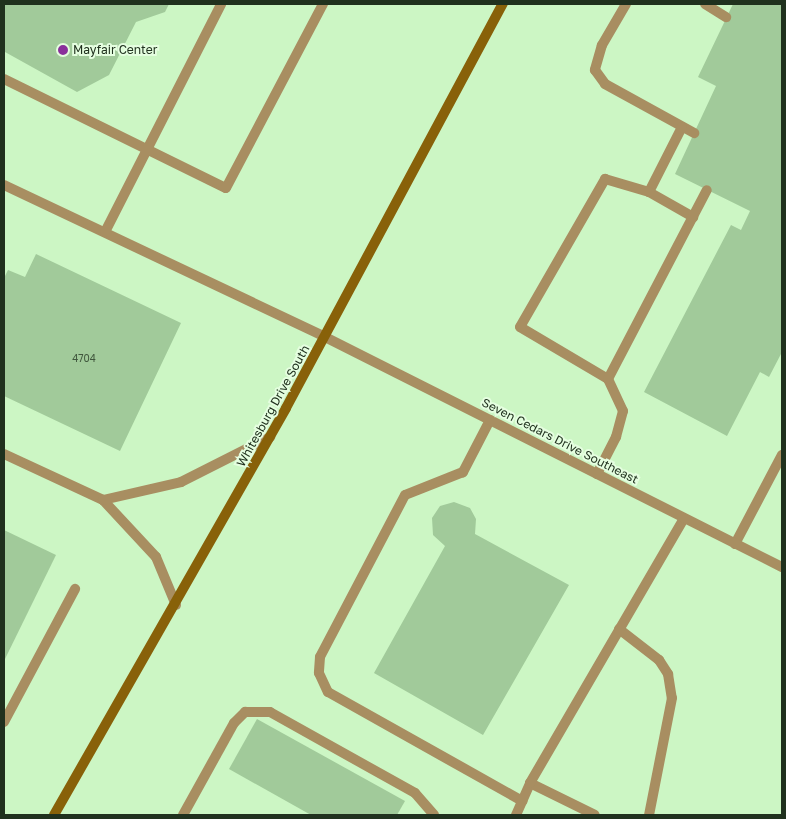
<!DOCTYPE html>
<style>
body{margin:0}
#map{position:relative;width:786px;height:819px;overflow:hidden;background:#ccf6c4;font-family:"Golos Text",sans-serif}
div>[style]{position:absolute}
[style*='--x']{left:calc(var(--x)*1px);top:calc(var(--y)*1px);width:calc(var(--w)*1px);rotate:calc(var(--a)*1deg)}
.building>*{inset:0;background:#a1ca9a}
.lane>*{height:10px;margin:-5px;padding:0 5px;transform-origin:5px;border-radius:5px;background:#a88e61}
.street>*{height:10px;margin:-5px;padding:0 5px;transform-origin:5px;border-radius:5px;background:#a88e61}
.secondary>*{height:10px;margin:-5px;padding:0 5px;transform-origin:5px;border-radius:5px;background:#886109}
.dots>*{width:14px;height:14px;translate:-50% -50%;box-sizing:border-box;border:2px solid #e5fee0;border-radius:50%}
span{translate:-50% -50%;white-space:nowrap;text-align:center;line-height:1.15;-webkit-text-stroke:4px #e5fee0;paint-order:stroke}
.number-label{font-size:10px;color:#40573d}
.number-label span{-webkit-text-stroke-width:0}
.poi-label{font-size:12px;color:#20311e}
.left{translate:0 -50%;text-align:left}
.street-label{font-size:12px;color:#20311e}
.frame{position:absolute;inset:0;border:5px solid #20311e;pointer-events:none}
</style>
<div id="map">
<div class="building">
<i style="clip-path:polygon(4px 4px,169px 4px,165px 12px,136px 22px,109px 75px,77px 92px,5px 52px)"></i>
<i style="clip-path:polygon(733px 4px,782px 4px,782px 352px,769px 377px,760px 372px,727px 436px,644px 392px,731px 225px,741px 230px,750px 211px,675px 174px,716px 86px,698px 77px)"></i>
<i style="clip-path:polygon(36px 254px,181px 323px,120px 451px,4px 396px,4px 278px,8px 270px,25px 277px)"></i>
<i style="clip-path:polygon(454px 502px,470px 508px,476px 519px,475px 534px,569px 585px,483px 735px,374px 673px,445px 546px,433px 535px,432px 518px,440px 506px)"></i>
<i style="clip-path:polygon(4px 530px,56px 555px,4px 661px)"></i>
<i style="clip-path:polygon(257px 719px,405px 801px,397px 815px,311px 815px,229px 769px)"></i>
</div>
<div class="lane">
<i style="--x:626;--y:4;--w:48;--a:120.3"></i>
<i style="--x:602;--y:45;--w:26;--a:106"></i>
<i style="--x:595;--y:70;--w:17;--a:54"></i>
<i style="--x:605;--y:84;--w:102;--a:28.8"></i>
<i style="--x:705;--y:4;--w:25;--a:32"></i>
<i style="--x:4;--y:79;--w:247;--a:26.2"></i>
<i style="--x:226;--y:188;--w:208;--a:-62.2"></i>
<i style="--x:682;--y:127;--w:73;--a:116.9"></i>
<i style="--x:649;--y:192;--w:51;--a:29.6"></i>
<i style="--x:4;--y:185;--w:355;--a:25.3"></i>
<i style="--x:105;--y:232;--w:256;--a:-63"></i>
<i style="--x:608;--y:379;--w:102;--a:-149.4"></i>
<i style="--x:520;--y:327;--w:171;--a:-60.1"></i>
<i style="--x:605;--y:179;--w:46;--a:16.5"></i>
<i style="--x:490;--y:420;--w:59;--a:117.4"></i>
<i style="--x:463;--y:472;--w:62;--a:158.4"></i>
<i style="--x:405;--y:495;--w:183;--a:117.7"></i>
<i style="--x:320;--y:657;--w:16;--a:94"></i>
<i style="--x:319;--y:673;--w:21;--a:65"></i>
<i style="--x:328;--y:692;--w:223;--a:29.3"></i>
<i style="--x:4;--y:454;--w:109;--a:24.9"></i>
<i style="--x:597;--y:474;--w:42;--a:-62.8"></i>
<i style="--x:616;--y:437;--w:27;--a:-75"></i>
<i style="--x:623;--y:411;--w:35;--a:-115"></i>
<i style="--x:608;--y:379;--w:213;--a:-62.4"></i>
<i style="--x:735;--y:544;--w:101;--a:-62.2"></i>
<i style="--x:176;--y:605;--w:52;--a:-112.6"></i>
<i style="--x:156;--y:557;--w:78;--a:-132.9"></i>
<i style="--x:103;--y:500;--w:80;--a:-13"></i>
<i style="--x:181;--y:482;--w:100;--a:-26.8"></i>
<i style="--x:619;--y:629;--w:51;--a:37.8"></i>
<i style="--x:659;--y:660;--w:17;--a:57"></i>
<i style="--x:668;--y:674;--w:24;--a:81"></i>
<i style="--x:672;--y:698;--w:119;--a:101.1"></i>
<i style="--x:4;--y:722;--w:151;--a:-61.9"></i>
<i style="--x:530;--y:783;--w:72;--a:26.2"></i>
<i style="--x:183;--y:815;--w:105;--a:-61"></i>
<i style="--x:234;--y:723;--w:16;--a:-45"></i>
<i style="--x:245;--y:712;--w:25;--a:0"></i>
<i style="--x:270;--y:712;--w:166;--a:29.2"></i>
<i style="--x:415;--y:793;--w:29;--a:49"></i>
<i style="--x:516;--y:815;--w:35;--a:-66"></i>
<i style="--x:530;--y:783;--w:306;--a:-59.8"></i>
</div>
<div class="street">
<i style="--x:325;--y:337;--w:512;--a:26.72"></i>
</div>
<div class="secondary">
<i style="--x:54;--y:815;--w:468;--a:-60.3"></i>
<i style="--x:286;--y:408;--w:459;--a:-61.8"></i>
</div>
<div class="dots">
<i style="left:63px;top:50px;background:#8a309b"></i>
</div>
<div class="number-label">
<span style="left:84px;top:359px">4704</span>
</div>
<div class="poi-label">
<span class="left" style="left:73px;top:50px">Mayfair Center</span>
</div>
<div class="street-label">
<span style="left:273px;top:406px;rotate:-61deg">Whitesburg Drive South</span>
<span style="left:560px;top:441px;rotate:27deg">Seven Cedars Drive Southeast</span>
</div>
<div class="frame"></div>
</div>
